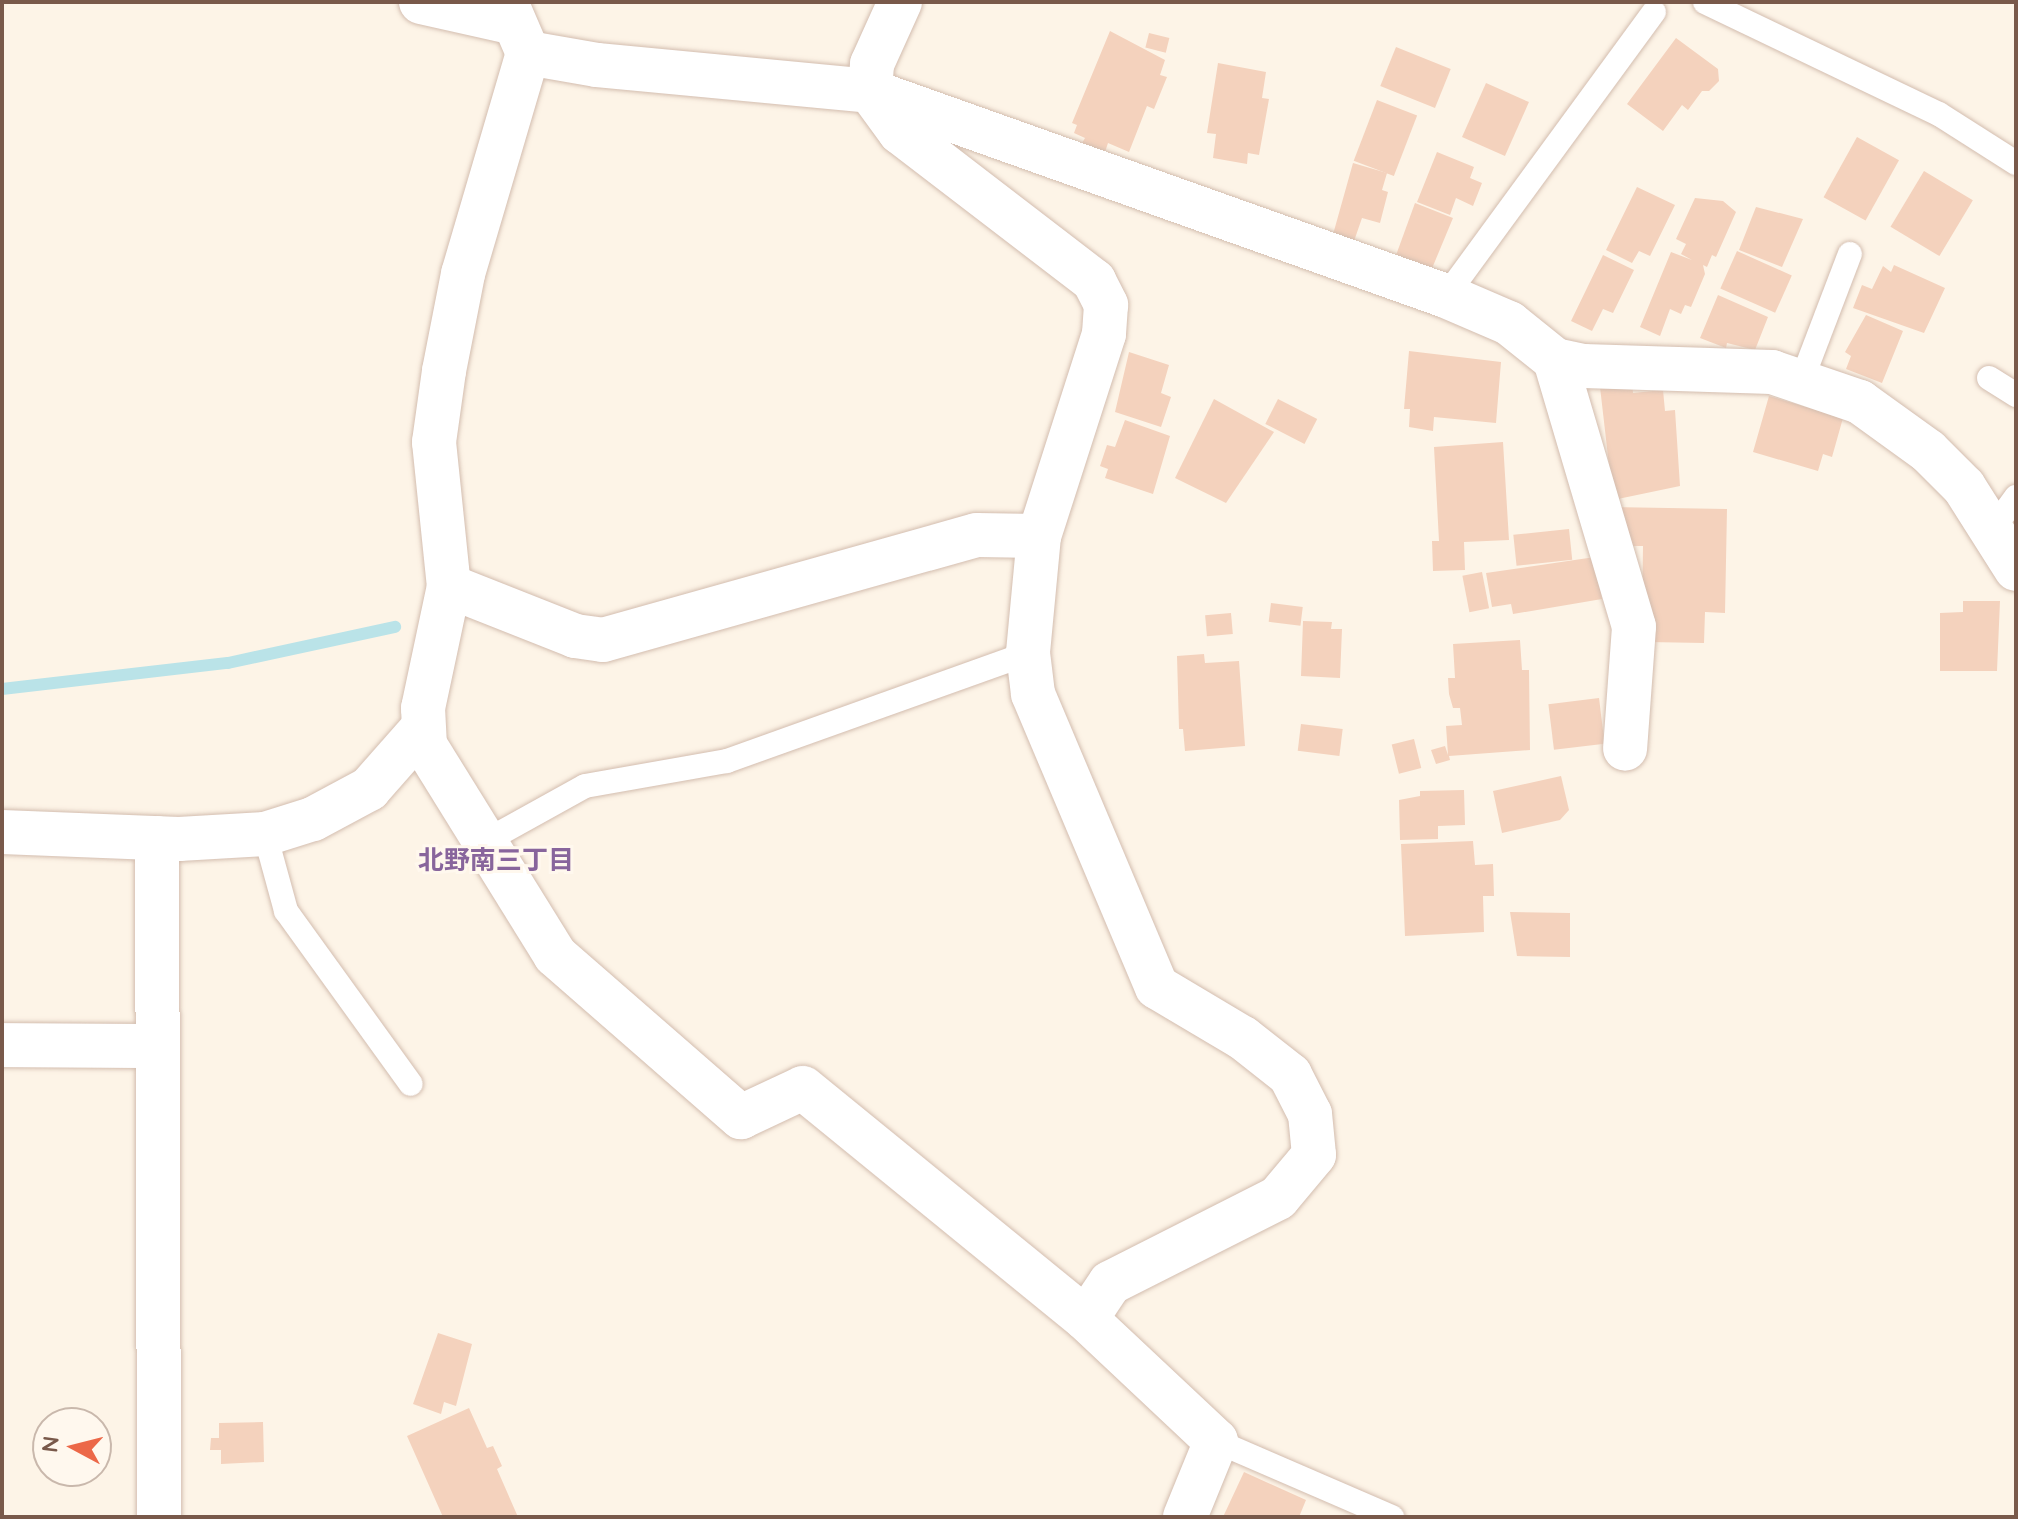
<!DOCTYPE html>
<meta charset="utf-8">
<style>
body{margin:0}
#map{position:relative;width:2018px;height:1519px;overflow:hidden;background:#fdf4e7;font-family:Quicksand,"Noto Sans JP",sans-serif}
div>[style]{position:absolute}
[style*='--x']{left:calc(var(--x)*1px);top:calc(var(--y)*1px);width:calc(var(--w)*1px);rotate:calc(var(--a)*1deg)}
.stream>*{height:12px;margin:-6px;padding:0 6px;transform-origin:6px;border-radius:6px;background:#bae3e8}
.building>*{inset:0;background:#f4d2bd;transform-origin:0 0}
.roads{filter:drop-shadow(0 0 2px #d3bdaf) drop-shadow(0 0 2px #d3bdaf)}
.service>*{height:24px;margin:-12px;padding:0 12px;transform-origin:12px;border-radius:12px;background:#fff}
.minor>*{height:44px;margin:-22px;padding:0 22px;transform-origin:22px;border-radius:22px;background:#fff}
span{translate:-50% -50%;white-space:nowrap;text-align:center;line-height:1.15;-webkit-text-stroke:6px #fff8ee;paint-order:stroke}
.neighbourhood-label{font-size:26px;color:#88659c;font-weight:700}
.frame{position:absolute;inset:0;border:4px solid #79594a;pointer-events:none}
.north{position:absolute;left:32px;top:1407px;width:80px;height:80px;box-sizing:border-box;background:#fff8ee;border:2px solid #c9b8ac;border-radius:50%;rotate:277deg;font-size:22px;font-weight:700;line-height:32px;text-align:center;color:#79594a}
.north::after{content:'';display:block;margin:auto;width:28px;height:36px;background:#ec6848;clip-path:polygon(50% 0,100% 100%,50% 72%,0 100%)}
</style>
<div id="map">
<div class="stream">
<i style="--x:2;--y:689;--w:227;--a:-6.6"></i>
<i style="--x:228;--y:663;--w:171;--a:-12.2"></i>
</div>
<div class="building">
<i style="clip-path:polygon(1110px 31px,1165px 60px,1160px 75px,1167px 77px,1154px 109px,1147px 106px,1129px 152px,1108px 143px,1105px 152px,1082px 143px,1085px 138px,1074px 133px,1077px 125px,1072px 123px)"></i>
<i style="left:1149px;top:33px;width:21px;height:15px;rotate:14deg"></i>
<i style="clip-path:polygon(1676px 38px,1718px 69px,1719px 81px,1709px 91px,1702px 91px,1688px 110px,1682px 105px,1663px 131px,1627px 104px)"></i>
<i style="left:1396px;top:47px;width:59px;height:42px;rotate:22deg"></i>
<i style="clip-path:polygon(1218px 63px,1266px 72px,1262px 98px,1269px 99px,1259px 155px,1248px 153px,1247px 164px,1213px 158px,1216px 134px,1207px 133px)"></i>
<i style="left:1486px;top:83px;width:47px;height:59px;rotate:24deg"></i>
<i style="left:1377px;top:100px;width:43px;height:65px;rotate:21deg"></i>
<i style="left:1857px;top:137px;width:48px;height:69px;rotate:29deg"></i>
<i style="clip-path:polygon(1437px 152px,1474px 167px,1470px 178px,1482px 183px,1473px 206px,1456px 198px,1450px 215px,1417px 202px)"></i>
<i style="clip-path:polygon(1353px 163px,1387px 173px,1382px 190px,1388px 192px,1380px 223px,1362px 218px,1353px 244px,1332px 238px)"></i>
<i style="left:1924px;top:171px;width:57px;height:65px;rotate:31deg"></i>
<i style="clip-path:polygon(1637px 187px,1675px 205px,1650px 256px,1639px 251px,1632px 263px,1606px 250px)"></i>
<i style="clip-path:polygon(1695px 198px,1723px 201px,1736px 212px,1716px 257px,1712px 255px,1707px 267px,1703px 265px,1705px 274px,1691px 307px,1685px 305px,1681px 314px,1670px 309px,1660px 336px,1640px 327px,1671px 252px,1692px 260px,1681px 254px,1686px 244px,1676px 239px)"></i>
<i style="clip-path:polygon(1415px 203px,1453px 218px,1428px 278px,1395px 258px)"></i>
<i style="clip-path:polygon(1756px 207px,1803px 219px,1782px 267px,1739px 250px)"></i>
<i style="left:1737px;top:251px;width:60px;height:41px;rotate:24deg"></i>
<i style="clip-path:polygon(1603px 255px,1634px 270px,1613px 313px,1603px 309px,1592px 331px,1571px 321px)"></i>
<i style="clip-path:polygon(1894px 265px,1945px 288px,1924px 333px,1853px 308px,1862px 285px,1872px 289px,1883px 266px,1891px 272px)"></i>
<i style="clip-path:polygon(1718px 295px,1768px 317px,1755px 350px,1727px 343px,1726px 348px,1700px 338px)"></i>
<i style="clip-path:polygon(1866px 315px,1903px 331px,1882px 383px,1846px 369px,1851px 356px,1845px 352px)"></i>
<i style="clip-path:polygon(1409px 351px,1501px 362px,1496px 423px,1434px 417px,1433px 431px,1409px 427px,1410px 409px,1404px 409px)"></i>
<i style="clip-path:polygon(1129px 352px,1169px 365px,1161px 393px,1171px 397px,1161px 427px,1115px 412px)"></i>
<i style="clip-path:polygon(1632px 383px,1633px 393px,1663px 390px,1665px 411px,1675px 410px,1680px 486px,1613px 500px,1600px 387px)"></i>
<i style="clip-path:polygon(1769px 396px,1843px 418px,1832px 457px,1823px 454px,1818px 471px,1753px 452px)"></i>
<i style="clip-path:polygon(1214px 399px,1274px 432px,1226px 503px,1175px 478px)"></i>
<i style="left:1278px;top:399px;width:44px;height:28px;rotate:27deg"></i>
<i style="clip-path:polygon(1125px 420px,1170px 436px,1153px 494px,1105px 478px,1108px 469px,1100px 466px,1107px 445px,1115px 447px)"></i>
<i style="clip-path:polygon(1503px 442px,1509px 540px,1464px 542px,1465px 570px,1433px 571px,1432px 541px,1439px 541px,1434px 447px)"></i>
<i style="clip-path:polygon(1610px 507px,1727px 509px,1725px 613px,1705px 612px,1704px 643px,1648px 642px,1642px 614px,1643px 546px,1622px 546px)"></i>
<i style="left:1569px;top:529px;width:31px;height:56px;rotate:84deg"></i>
<i style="clip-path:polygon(1595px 557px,1602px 599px,1513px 614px,1511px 604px,1492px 607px,1486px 573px)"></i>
<i style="left:1482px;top:572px;width:37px;height:20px;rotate:79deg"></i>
<i style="clip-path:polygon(1963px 601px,2000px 601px,1997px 671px,1940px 671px,1940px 613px,1963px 612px)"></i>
<i style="left:1271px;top:603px;width:32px;height:19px;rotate:7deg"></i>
<i style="left:1231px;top:613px;width:21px;height:26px;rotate:85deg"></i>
<i style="clip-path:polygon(1303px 621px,1332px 622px,1331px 629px,1342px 629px,1340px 678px,1301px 676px)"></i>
<i style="clip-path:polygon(1520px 640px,1522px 670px,1529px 670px,1530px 750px,1449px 756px,1450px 760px,1436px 764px,1431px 750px,1445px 746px,1448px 755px,1446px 726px,1462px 725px,1460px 708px,1453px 708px,1449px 694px,1448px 678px,1455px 678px,1453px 644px)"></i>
<i style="clip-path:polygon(1204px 654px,1205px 663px,1239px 661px,1245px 746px,1185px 751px,1183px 729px,1179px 729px,1177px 656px)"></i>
<i style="left:1599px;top:698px;width:46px;height:51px;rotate:83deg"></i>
<i style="left:1301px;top:724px;width:42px;height:27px;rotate:7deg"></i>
<i style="left:1414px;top:739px;width:30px;height:23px;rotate:76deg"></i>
<i style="clip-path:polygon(1561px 776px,1569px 810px,1560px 820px,1502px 833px,1493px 791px)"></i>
<i style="clip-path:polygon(1464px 790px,1465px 825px,1438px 826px,1438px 839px,1400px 840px,1399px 800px,1420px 796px,1420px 791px)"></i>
<i style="clip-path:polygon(1473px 841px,1475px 865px,1493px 864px,1494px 896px,1483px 896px,1484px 932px,1405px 936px,1401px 844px)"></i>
<i style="clip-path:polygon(1510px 912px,1570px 913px,1570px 957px,1517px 956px)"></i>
<i style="clip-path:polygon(438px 1333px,472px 1344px,456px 1406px,444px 1402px,441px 1414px,413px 1404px)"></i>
<i style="clip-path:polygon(469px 1408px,487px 1448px,493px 1446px,502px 1466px,497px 1469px,518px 1517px,443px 1517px,407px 1436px)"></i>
<i style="clip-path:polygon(263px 1422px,264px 1462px,221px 1464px,221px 1450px,210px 1450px,211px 1438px,219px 1438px,219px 1423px)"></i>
<i style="clip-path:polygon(1244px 1472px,1306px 1500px,1299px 1517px,1223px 1517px)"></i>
</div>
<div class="roads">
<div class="service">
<i style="--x:1705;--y:2;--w:259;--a:25.6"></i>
<i style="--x:1939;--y:114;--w:91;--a:32.5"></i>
<i style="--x:1446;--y:296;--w:352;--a:-53.8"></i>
<i style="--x:1989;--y:378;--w:32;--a:32"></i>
<i style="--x:1801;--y:382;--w:137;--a:-69.1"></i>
<i style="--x:1992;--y:530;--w:41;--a:-54"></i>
<i style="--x:265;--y:834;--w:80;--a:74.7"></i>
<i style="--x:286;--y:911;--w:213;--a:54.2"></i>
<i style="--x:484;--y:842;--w:115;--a:-29"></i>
<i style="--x:585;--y:786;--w:144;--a:-10"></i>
<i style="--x:727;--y:761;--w:320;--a:-19.7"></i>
<i style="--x:1216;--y:1441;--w:192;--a:23.4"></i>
</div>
<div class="minor">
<i style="--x:421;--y:2;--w:95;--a:12.7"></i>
<i style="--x:506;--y:2;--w:56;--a:66.7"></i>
<i style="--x:528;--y:53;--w:230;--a:106.4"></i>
<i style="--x:463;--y:274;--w:99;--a:101.1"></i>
<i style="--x:444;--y:371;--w:72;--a:98"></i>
<i style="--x:434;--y:442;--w:145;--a:84.1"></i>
<i style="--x:449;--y:586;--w:125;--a:102"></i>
<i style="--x:423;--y:708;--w:37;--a:87"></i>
<i style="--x:425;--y:745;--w:247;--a:58.2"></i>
<i style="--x:555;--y:955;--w:247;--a:41.1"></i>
<i style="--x:741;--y:1117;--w:68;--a:-25.1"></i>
<i style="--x:803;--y:1088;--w:365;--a:39.2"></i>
<i style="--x:1086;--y:1319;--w:178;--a:43.2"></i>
<i style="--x:1216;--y:1441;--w:82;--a:112.2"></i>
<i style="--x:900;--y:2;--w:68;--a:114.3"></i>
<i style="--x:872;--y:64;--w:27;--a:94"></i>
<i style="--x:870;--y:91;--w:51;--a:53.8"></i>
<i style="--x:900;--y:132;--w:245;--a:37.5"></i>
<i style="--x:1094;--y:281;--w:27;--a:63"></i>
<i style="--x:1106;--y:305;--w:29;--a:94"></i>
<i style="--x:1104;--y:334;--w:212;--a:107.8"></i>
<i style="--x:1039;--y:536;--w:118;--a:95.4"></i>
<i style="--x:1028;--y:653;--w:41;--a:83"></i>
<i style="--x:1033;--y:694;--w:318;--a:67.1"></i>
<i style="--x:1157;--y:987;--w:100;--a:30.7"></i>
<i style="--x:1243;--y:1038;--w:60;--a:38.2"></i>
<i style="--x:1290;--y:1075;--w:44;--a:62.9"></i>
<i style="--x:1310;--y:1114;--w:41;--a:84.4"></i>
<i style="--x:1314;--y:1155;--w:56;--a:129.9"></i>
<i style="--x:1278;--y:1198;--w:188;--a:153.2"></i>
<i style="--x:1110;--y:1283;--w:43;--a:123.7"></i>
<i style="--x:528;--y:53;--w:70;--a:9.9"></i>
<i style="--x:597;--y:65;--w:274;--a:5.4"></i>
<i style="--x:870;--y:91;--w:611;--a:19.59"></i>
<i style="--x:1446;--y:296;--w:69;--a:23.2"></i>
<i style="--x:1509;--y:323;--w:59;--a:38.8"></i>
<i style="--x:1555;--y:360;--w:30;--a:12"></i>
<i style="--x:1584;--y:366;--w:188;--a:1.8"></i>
<i style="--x:1772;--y:372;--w:93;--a:18.8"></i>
<i style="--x:1860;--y:402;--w:84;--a:35.8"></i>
<i style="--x:1928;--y:451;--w:51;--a:45"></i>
<i style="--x:1964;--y:487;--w:97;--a:57.6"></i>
<i style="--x:1555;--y:360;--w:278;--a:73.5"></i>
<i style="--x:1634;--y:627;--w:122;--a:94.2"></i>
<i style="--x:449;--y:586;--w:136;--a:21.6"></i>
<i style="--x:575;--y:636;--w:28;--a:8"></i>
<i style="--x:603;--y:640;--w:388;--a:-15.7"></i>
<i style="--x:977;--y:535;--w:62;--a:0.9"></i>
<i style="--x:2;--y:832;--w:177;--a:2.3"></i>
<i style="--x:179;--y:839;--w:86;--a:-3.3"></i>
<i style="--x:265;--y:834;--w:50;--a:-17.4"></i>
<i style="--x:313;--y:819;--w:64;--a:-28.2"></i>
<i style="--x:369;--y:789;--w:79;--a:-48.6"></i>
<i style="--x:157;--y:838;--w:679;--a:89.83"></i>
<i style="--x:2;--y:1045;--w:156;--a:0.4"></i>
</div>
</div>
<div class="neighbourhood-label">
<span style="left:496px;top:860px">北野南三丁目</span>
</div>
<div class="frame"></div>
<div class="north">N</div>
</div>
